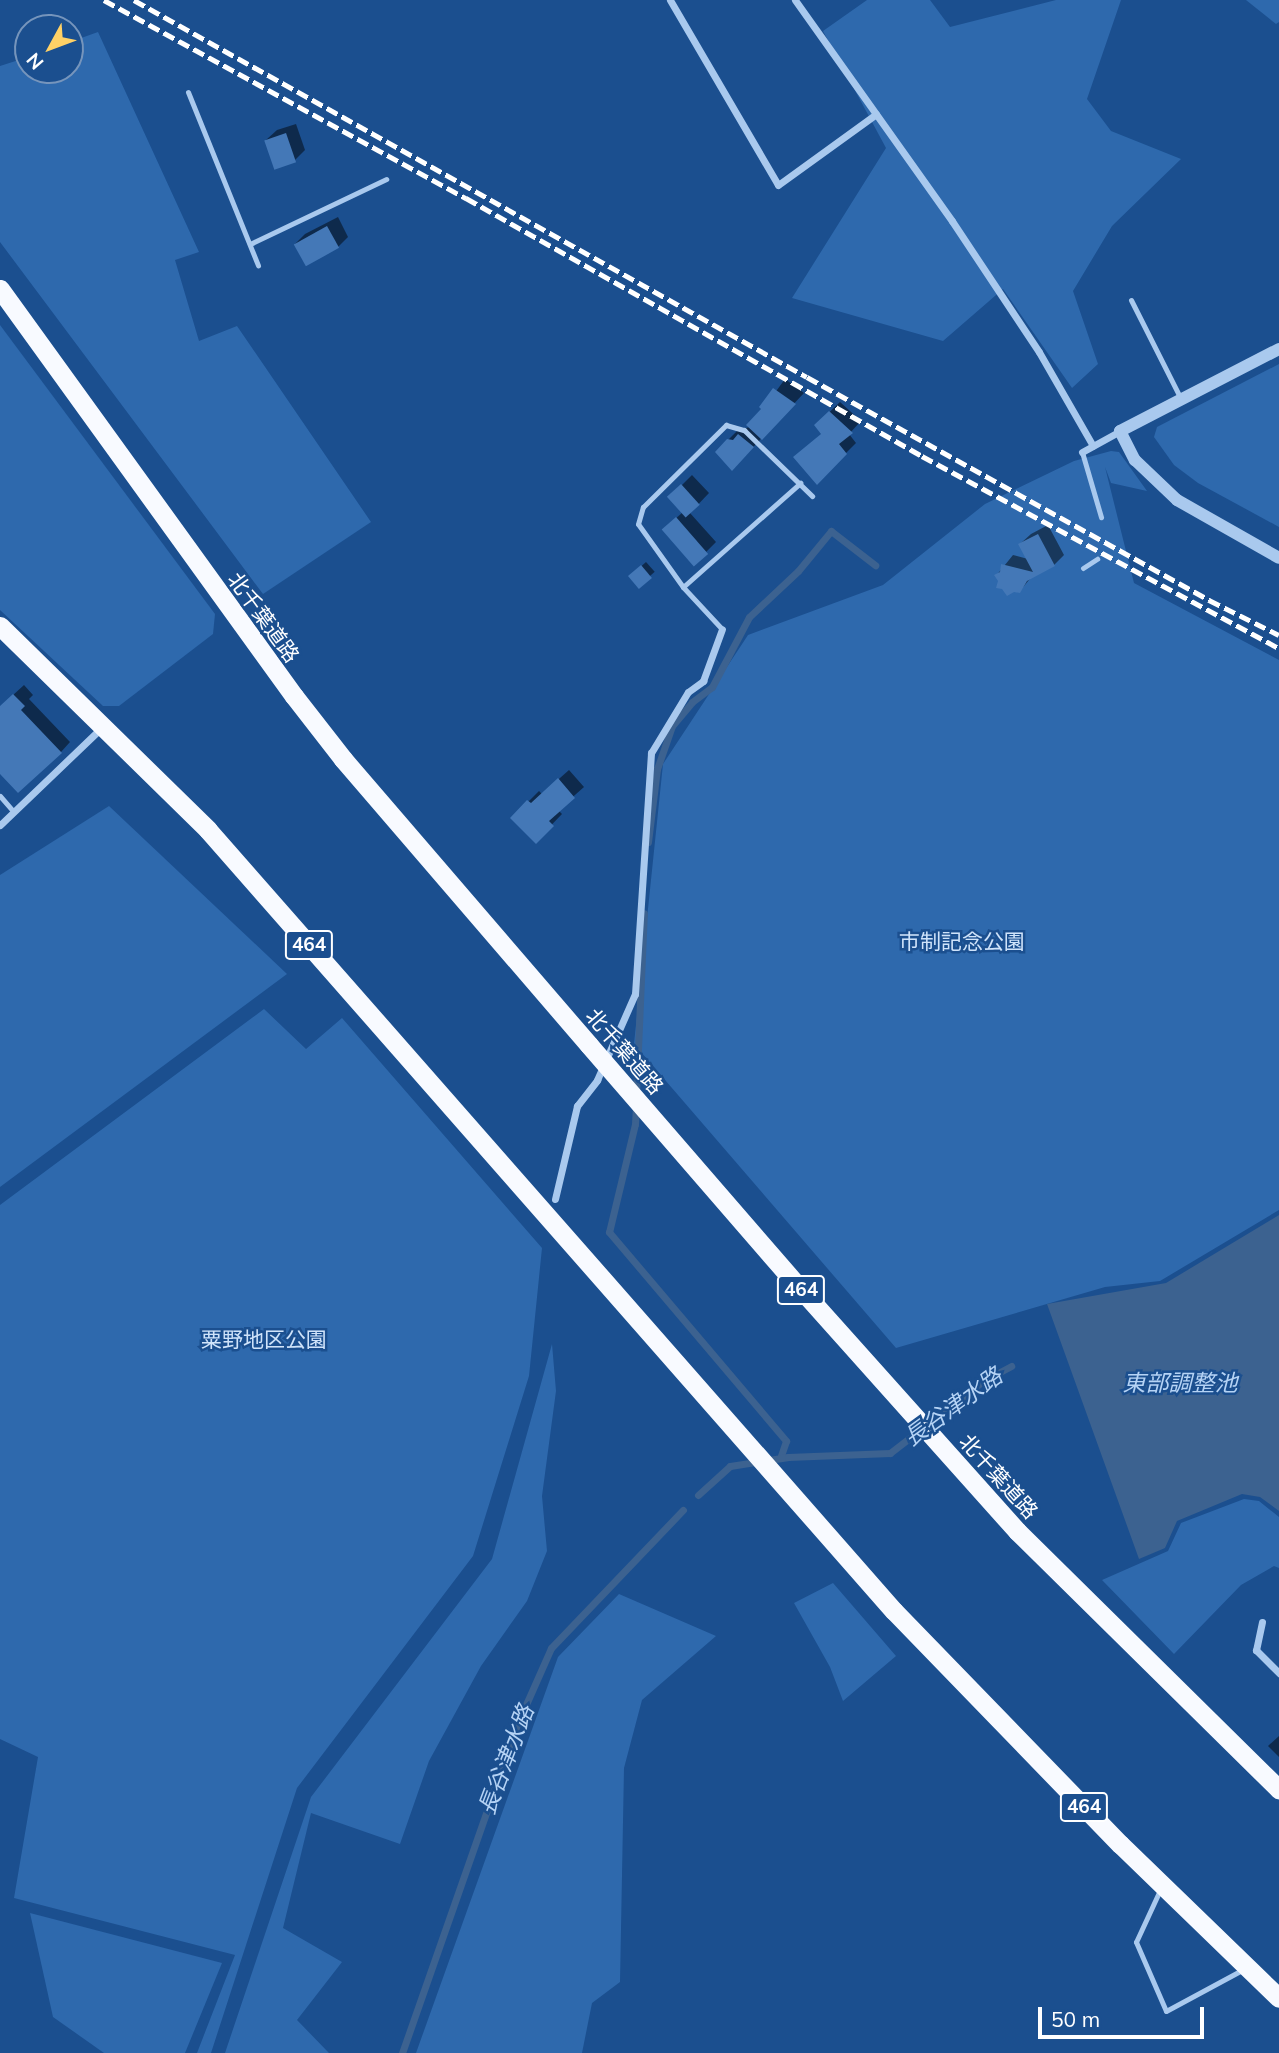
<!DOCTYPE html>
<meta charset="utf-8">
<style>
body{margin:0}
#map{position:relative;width:1279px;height:2053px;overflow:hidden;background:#1b4f8f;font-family:Mulish,"Noto Sans JP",sans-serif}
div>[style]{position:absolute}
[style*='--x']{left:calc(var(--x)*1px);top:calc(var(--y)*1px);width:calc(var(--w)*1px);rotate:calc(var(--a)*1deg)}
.green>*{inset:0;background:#2e69ad}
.water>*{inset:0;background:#3c6290}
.shadow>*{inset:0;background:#0007;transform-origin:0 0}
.stream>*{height:7px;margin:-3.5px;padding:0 3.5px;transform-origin:3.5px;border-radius:3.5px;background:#3c6290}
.building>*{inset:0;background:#4478b7;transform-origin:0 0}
.service>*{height:5px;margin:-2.5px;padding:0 2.5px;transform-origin:2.5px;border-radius:2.5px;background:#a9c9ee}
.minor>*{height:7px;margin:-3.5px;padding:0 3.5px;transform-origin:3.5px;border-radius:3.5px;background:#a9c9ee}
.tertiary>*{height:12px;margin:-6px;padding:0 6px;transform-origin:6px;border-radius:6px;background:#a9c9ee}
.trunk>*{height:19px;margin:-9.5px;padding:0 9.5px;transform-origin:9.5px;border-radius:9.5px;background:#f8faff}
.rail>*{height:5px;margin-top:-2.5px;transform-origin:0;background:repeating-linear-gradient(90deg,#fff 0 12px,transparent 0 17px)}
.trunk-bridge>*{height:19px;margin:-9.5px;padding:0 9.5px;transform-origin:9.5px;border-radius:9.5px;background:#f8faff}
span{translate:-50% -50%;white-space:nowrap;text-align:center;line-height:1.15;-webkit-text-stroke:5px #1b4f8f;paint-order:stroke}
.shield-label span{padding:2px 5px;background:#1b4f8f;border:2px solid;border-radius:5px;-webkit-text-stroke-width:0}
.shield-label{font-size:19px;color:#fff;font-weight:700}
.street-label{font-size:21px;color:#fff}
.park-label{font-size:21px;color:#cfe3fa}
.water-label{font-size:23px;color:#b5d3f5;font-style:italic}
.north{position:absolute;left:14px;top:14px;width:70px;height:70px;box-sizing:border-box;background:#1b4f8f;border:2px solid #7695bc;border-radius:50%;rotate:229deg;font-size:19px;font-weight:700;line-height:28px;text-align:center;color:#fff}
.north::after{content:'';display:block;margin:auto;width:24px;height:32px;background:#ffd166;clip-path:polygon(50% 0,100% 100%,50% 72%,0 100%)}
.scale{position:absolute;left:1038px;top:2007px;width:166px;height:32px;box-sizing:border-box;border:4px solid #fff;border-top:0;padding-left:9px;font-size:21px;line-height:24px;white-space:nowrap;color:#fff;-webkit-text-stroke:5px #1b4f8f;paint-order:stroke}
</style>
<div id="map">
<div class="green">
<i style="clip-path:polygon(867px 0,930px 0,950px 27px,1056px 0,1121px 0,1087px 99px,1111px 131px,1181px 159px,1112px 226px,1073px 291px,1098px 364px,1072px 388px,1003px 289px,943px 341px,792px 298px,886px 148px,823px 31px)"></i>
<i style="clip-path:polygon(1246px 0,1279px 0,1279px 22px,1276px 24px)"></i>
<i style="clip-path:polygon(98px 32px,199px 252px,175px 260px,199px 341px,237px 326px,371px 522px,263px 594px,0 242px,0 66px,28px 57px,28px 70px,70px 70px,70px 42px)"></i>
<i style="clip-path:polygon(0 325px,215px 614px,213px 634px,119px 706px,103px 706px,0 610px)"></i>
<i style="clip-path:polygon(1279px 364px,1279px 527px,1198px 483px,1174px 465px,1154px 437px,1157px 427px)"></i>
<i style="clip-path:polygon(1111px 451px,1119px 452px,1147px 491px,1111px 483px,1105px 467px,1134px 583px,1279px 660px,1279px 1210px,1160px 1281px,1105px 1287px,896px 1348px,634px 1044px,663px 764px,748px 635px,883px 585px,985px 504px,1074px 461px)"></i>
<i style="clip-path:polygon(109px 806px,287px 974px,0 1187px,0 875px)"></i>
<i style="clip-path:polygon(264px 1009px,306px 1049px,342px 1018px,542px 1248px,529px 1376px,473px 1556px,297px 1788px,211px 2053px,197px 2053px,235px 1955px,14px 1898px,38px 1757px,0 1739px,0 1205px)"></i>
<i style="clip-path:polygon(552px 1344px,556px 1391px,542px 1496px,547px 1551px,527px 1601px,481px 1666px,429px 1761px,400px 1844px,311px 1813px,283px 1928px,342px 1962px,297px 2020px,329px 2053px,225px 2053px,311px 1797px,492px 1559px)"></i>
<i style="clip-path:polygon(1244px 1499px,1259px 1501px,1279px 1517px,1279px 1568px,1274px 1566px,1241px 1585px,1174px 1654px,1102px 1580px,1168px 1551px,1181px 1523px)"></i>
<i style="clip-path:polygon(833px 1583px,896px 1656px,843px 1701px,830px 1667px,794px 1603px)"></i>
<i style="clip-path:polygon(619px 1594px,716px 1636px,642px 1700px,624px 1768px,620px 1982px,592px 2003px,582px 2053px,416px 2053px,558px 1657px)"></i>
<i style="clip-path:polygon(30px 1913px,222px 1963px,185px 2053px,104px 2053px,53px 2017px)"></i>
</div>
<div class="water">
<i style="clip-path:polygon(1279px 1215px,1279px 1511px,1260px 1497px,1242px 1494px,1177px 1521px,1165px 1548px,1139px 1559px,1047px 1304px,1166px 1283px)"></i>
</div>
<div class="shadow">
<i style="clip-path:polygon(296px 124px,305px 150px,295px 160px,266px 140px,277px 130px)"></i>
<i style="clip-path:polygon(338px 217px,348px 237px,338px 247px,295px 244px,305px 234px)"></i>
<i style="clip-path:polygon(785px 379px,804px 393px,742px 459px,728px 440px,738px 430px,750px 427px)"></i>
<i style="clip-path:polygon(840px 402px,861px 421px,849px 434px,856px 443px,817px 482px,795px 457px,823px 433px,816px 425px)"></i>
<i style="clip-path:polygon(692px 475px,709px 493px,690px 513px,716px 542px,706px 552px,674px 520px,683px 512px,670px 497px)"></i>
<i style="clip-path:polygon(1048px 525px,1064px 555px,1054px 565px,1033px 575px,1020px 591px,1000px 581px,996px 576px,1013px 555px,1028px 559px,1020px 544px,1031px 534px)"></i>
<i style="left:646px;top:562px;width:13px;height:21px;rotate:48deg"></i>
<i style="clip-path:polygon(24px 685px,33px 695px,29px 699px,70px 742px,61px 752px,0 771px,0 707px)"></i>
<i style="clip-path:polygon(569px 770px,584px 787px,558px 810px,562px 814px,536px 841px,512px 818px,539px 791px,542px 794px)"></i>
<i style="clip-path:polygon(1279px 1736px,1279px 1757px,1268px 1746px)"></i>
</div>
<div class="stream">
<i style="--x:648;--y:842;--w:74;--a:-83"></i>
<i style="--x:657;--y:769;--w:46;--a:-70.8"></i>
<i style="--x:672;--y:726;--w:31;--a:-50"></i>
<i style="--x:692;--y:702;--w:25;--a:-37"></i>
<i style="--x:712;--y:687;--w:79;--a:-62.1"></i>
<i style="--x:749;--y:617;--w:67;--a:-43.2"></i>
<i style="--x:798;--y:571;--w:52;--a:-50.5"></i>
<i style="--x:831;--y:531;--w:56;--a:37.7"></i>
<i style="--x:636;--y:1094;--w:181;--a:-87.5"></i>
<i style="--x:636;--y:1105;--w:19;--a:93"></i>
<i style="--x:635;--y:1124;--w:111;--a:103.5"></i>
<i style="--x:609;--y:1232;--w:274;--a:49.7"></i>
<i style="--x:786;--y:1441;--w:18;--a:109"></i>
<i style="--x:698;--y:1495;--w:43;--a:-42.2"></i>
<i style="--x:730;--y:1466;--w:59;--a:-8.8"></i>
<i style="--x:788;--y:1457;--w:102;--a:-2.2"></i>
<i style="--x:890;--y:1453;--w:118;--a:-37.7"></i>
<i style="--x:983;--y:1381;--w:32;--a:-28"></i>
<i style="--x:402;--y:2053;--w:345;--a:-70.7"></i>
<i style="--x:516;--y:1727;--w:86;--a:-66.1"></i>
<i style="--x:551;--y:1648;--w:191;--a:-46.3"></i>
</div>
<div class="building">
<i style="left:286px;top:133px;width:31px;height:23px;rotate:71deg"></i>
<i style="left:327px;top:226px;width:25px;height:38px;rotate:61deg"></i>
<i style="clip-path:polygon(773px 388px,796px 404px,762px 440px,746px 425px,761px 409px,759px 407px)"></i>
<i style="clip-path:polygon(829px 411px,853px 433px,839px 444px,847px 454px,817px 485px,793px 457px,821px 434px,814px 425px)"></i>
<i style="clip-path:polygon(738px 434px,754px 447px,732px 471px,715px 452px,727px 439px,733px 440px)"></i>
<i style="left:681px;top:484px;width:28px;height:19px;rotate:48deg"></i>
<i style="left:676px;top:517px;width:49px;height:19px;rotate:49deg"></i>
<i style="clip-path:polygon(1038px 534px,1055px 566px,1027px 581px,1020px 593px,1014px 592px,1007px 596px,1002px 589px,996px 588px,998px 581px,994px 575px,1000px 572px,1001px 564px,1033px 572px,1018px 544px)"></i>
<i style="left:641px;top:565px;width:17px;height:17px;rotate:50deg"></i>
<i style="clip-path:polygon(13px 694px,25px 706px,21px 710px,62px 753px,18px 793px,0 774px,0 706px)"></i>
<i style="clip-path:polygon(558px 778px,575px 798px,549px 821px,554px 826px,536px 844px,510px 818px,527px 800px,531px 803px)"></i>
</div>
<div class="service">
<i style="--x:188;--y:92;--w:187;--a:68"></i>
<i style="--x:250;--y:244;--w:151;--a:-25.5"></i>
<i style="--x:1131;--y:300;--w:111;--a:63.2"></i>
<i style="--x:1082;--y:452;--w:68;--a:73.7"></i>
<i style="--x:1083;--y:568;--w:17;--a:-33"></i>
<i style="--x:683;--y:587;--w:157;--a:-41.6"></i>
<i style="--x:722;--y:629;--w:57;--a:-132.9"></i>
<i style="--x:683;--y:587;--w:77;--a:-125.5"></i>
<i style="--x:638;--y:524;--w:18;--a:-74"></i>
<i style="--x:643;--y:507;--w:117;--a:-44.7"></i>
<i style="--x:726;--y:425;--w:19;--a:16"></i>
<i style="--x:744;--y:430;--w:95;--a:44.1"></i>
<i style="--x:0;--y:796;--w:21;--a:49"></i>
<i style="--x:1160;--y:1890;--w:57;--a:114.8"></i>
<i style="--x:1136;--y:1942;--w:75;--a:66.5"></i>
<i style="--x:1166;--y:2011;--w:89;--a:-28.3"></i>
</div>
<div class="minor">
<i style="--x:670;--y:0;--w:214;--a:59.7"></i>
<i style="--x:778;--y:185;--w:121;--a:-35.9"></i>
<i style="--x:795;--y:0;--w:271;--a:54.6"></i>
<i style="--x:952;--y:221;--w:157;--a:56.4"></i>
<i style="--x:1039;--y:352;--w:108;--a:60.1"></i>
<i style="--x:1082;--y:452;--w:43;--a:-28.9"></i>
<i style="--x:0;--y:825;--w:140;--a:-43.8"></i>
<i style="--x:555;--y:1199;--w:96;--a:-76.7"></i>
<i style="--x:577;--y:1106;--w:33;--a:-52"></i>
<i style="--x:597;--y:1080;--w:94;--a:-66.2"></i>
<i style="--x:635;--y:994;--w:242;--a:-86.2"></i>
<i style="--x:651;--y:753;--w:71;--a:-58.8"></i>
<i style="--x:688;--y:692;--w:19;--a:-36"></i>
<i style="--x:703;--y:681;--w:55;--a:-69.9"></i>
<i style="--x:1262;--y:1622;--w:29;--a:102"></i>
<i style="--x:1256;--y:1650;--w:33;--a:45"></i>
</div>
<div class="tertiary">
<i style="--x:1279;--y:349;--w:179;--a:152.7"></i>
<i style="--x:1120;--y:431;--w:33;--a:63"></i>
<i style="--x:1135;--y:460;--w:58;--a:43.6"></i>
<i style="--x:1177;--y:500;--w:117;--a:29.6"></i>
</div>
<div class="trunk">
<i style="--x:0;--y:289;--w:502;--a:54.16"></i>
<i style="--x:294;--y:696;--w:80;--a:52.1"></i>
<i style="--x:343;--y:759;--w:377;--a:49.3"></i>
<i style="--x:0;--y:626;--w:291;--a:44.4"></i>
<i style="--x:208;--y:830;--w:1039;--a:48.71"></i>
<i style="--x:894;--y:1611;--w:325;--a:45.9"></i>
<i style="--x:1120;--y:1844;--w:221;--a:44.1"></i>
<i style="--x:1017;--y:1531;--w:368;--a:44.6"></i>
</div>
<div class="rail">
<i style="--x:104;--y:0;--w:413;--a:28.7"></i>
<i style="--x:466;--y:198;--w:524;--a:29.5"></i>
<i style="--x:922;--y:456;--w:405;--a:28.3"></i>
<i style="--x:134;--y:0;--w:771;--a:29.26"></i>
<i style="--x:807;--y:377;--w:460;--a:29"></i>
<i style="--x:1209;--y:600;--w:78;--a:26.6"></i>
</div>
<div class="trunk-bridge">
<i style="--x:589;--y:1045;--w:319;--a:49.1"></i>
<i style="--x:798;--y:1286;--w:329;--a:48.2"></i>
</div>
<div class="shield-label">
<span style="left:309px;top:945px">464</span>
<span style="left:801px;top:1290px">464</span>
<span style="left:1084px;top:1807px">464</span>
</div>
<div class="street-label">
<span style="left:264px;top:617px;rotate:54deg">北千葉道路</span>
<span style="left:625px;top:1051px;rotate:49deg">北千葉道路</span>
<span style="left:999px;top:1476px;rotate:48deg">北千葉道路</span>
</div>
<div class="park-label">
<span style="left:962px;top:941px">市制記念公園</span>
<span style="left:264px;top:1339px">粟野地区公園</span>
</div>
<div class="water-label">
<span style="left:1180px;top:1383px">東部調整池</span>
<span style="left:953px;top:1407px;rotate:-36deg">長谷津水路</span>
<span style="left:506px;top:1760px;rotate:-69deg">長谷津水路</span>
</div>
<div class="north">N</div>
<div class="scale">50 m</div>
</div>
